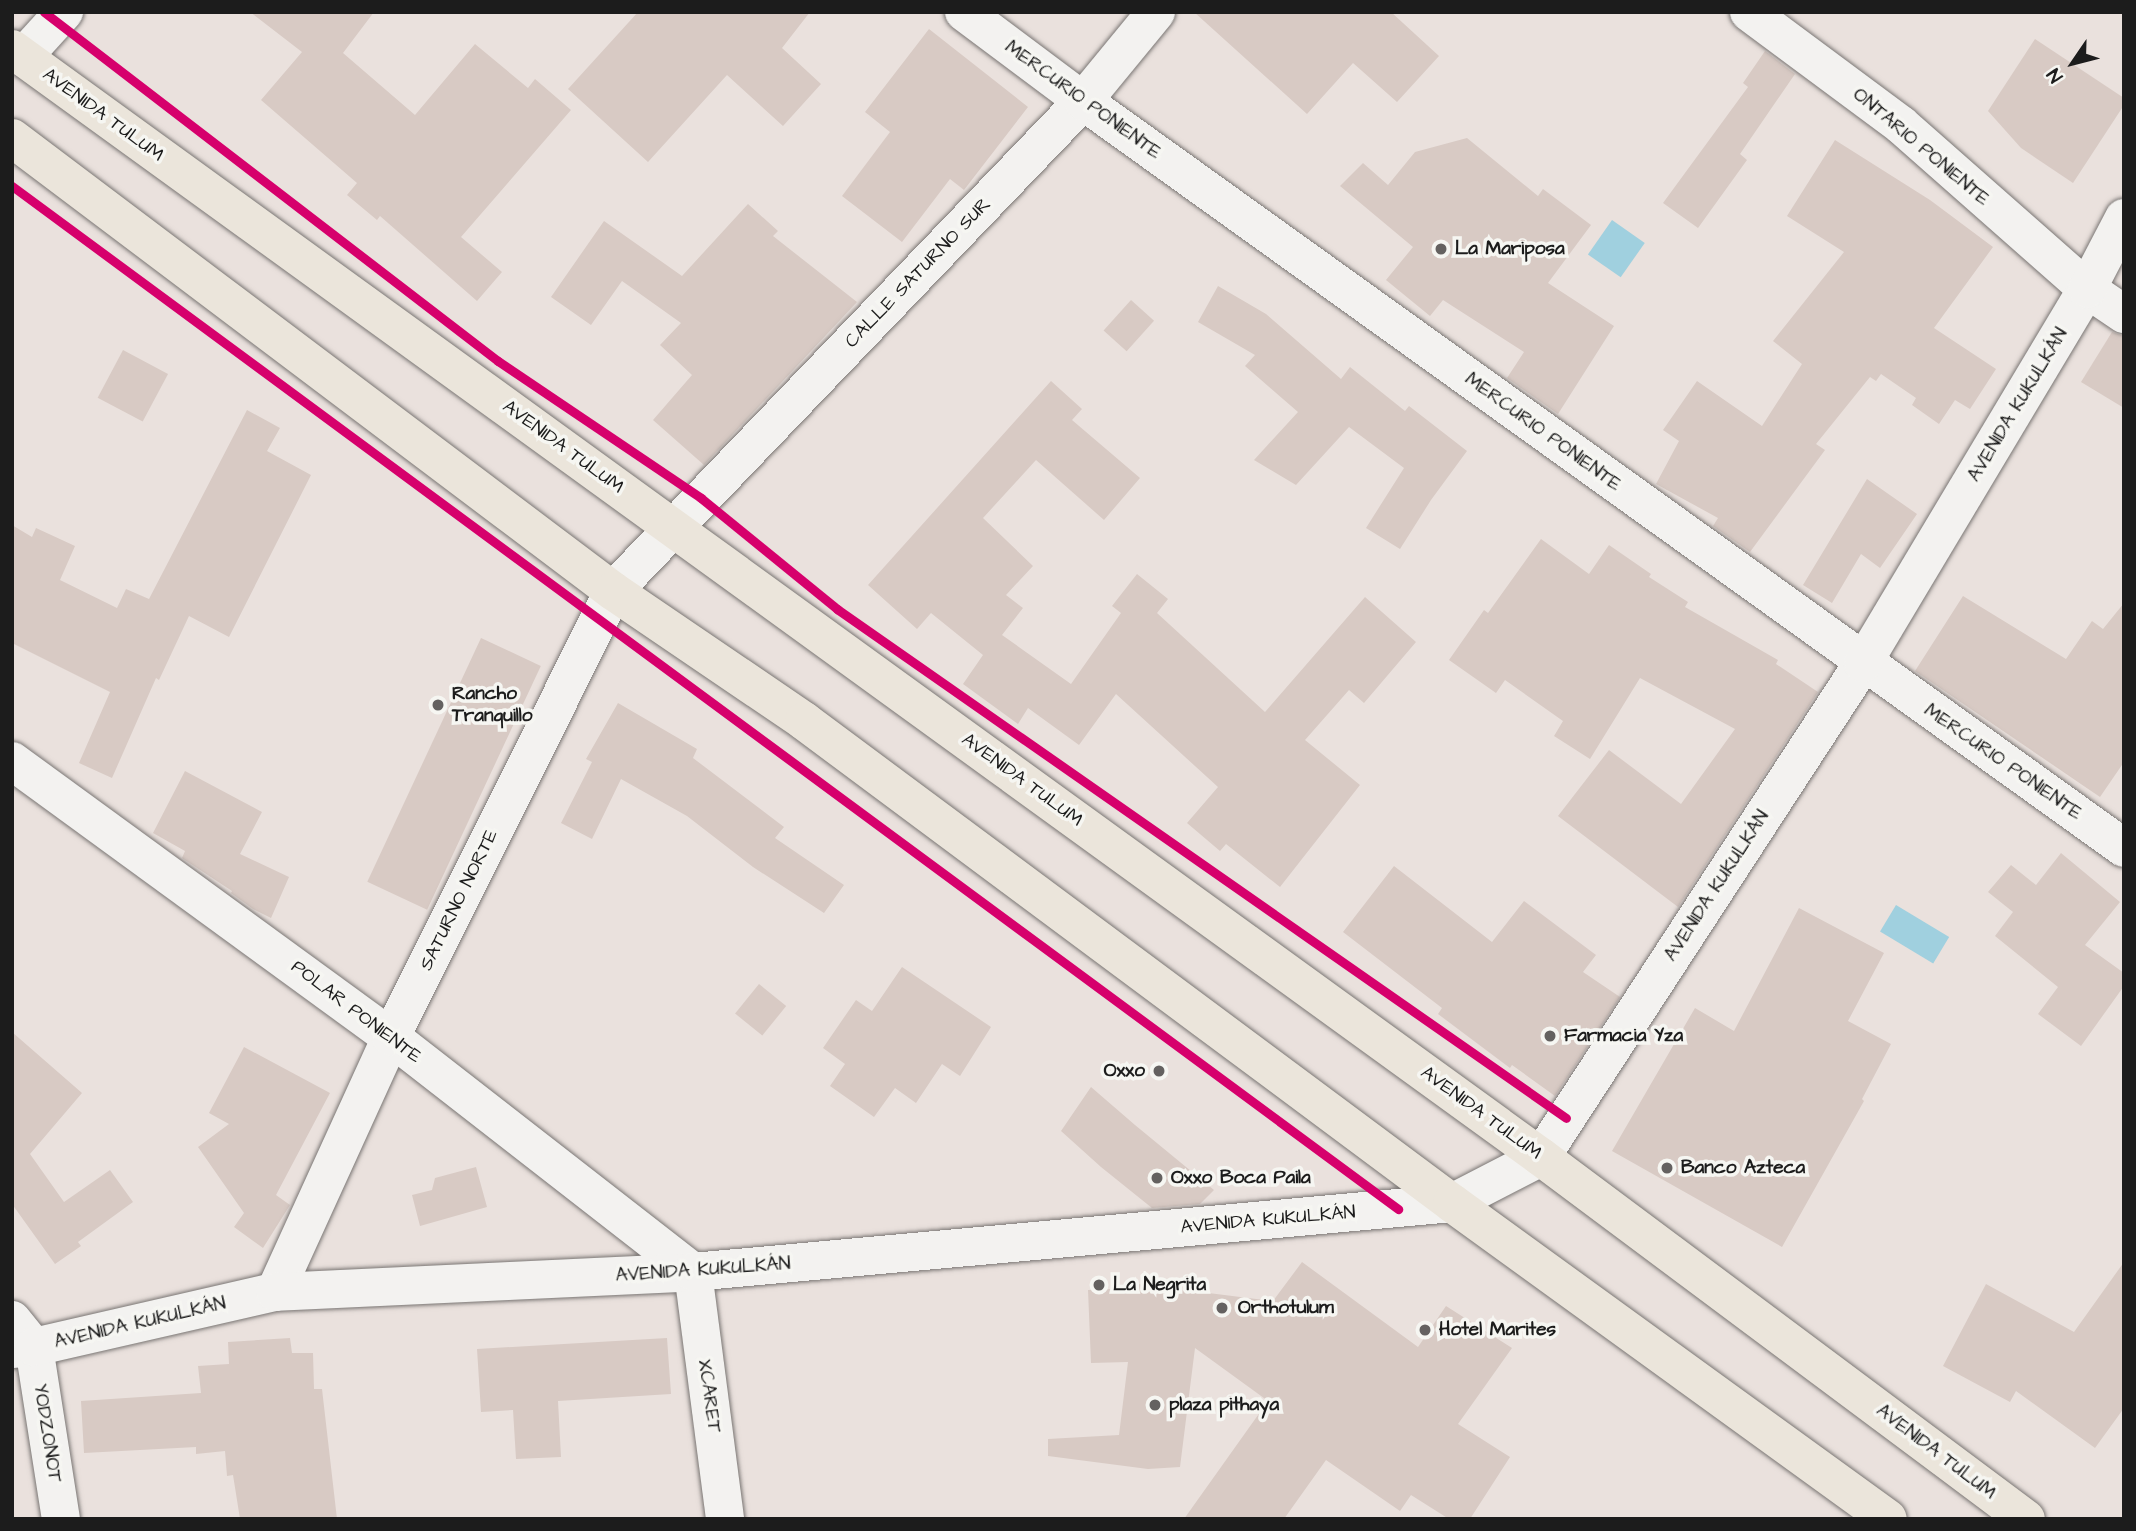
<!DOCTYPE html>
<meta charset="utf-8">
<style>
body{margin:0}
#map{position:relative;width:2136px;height:1531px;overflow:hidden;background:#eae1dd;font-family:"Architects Daughter",sans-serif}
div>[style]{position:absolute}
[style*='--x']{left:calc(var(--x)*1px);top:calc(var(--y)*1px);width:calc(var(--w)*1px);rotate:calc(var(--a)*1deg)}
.water>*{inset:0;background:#a0d0df;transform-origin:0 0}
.building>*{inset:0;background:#d8cac4;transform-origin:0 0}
.roads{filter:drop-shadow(0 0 2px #797573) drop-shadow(0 0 2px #797573)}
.street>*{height:38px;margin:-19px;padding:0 19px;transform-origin:19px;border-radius:19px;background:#f3f2f0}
.secondary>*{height:38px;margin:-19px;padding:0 19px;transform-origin:19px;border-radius:19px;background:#f3f2f0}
.primary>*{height:38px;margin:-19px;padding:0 19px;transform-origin:19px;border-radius:19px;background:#ebe5db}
.cycleway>*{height:9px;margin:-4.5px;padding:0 4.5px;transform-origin:4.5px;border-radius:4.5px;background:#d6006c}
.dots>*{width:19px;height:19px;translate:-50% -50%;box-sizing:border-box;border:4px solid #f6f6f2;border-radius:50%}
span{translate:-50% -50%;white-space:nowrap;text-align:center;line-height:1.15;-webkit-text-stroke:7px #f6f6f2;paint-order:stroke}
.street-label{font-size:19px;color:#1c1c1c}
.poi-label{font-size:19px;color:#1c1c1c;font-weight:700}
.left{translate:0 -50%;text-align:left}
.right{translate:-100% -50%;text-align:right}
.frame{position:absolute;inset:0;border:14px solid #1c1c1c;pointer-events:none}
.north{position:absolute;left:2038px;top:28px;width:70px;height:70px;-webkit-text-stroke:5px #f6f6f2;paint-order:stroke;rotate:235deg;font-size:19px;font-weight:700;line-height:28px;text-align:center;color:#1c1c1c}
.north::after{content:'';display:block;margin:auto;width:24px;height:32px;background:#1c1c1c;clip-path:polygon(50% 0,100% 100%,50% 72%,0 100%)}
</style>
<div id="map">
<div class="water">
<i style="left:1612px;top:220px;width:40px;height:42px;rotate:35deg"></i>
<i style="left:1896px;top:905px;width:62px;height:31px;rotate:31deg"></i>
</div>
<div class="building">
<i style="clip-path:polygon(250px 12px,374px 12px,343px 53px,415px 115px,475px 44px,528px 88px,535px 79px,571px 110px,461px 237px,502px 272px,477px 301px,380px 216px,377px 220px,347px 195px,357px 183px,261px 100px,302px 52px)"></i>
<i style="clip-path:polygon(638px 12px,810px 12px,782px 48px,821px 84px,783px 126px,727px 75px,648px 162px,568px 89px)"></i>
<i style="clip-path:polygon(1194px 12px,1391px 12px,1439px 56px,1397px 102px,1353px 63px,1307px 114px)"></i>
<i style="clip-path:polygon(929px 29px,1028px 107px,964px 190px,950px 179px,902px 242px,842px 196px,890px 132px,865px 112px)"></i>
<i style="clip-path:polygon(2035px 39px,2124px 98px,2124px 105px,2073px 183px,2021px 148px,1988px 111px)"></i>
<i style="clip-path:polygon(1765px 51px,1795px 74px,1740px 154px,1747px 160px,1698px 228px,1663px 203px,1748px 87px,1743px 83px)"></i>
<i style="clip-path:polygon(1467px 138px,1538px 196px,1543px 189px,1591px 225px,1548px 283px,1614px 326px,1558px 414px,1507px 378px,1524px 352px,1443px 300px,1430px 316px,1386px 280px,1413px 247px,1340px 186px,1363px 163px,1388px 185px,1415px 152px)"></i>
<i style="clip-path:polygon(1835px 140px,1930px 200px,1993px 247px,1934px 328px,1996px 369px,1970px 409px,1955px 400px,1939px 424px,1912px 405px,1916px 398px,1881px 374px,1876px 381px,1870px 377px,1816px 444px,1825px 450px,1750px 552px,1713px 526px,1718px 518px,1656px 484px,1679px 441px,1663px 430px,1697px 381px,1762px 426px,1802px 364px,1773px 341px,1844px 252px,1787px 216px)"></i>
<i style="clip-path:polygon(748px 204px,778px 231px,773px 236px,857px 302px,704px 465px,653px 420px,692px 375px,660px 345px,681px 323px,622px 281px,591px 325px,551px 297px,604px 221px,682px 276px)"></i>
<i style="clip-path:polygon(1218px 286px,1266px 314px,1341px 379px,1350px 367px,1405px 411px,1409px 406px,1467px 451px,1431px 500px,1400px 549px,1366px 528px,1404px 468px,1349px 427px,1296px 485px,1254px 460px,1298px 412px,1245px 366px,1255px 355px,1198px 322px)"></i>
<i style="left:1131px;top:300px;width:31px;height:41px;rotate:42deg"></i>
<i style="clip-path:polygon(2112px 332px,2124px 336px,2124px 408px,2081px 382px)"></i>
<i style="left:123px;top:350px;width:51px;height:54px;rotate:28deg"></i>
<i style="clip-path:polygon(1051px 381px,1082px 409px,1072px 420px,1140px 478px,1104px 520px,1036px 460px,983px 518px,1033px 566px,1006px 595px,1023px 608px,1002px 635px,1071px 684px,1121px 613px,1112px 606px,1137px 574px,1168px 599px,1157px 613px,1265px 712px,1365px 597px,1416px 642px,1364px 703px,1349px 690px,1305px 740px,1360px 785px,1280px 887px,1226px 844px,1220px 851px,1187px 823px,1218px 787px,1116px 694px,1079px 745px,1028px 708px,1018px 724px,963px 684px,983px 655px,931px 613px,917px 629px,868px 585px)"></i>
<i style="clip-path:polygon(247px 410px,280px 428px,267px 451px,311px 475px,229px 637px,189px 616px,159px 680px,156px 678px,112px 778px,79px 763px,110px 692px,12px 643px,12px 525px,32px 537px,36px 528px,75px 546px,60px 580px,117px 608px,126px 589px,149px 599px)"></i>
<i style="clip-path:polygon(1867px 479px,1917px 514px,1880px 568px,1861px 554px,1832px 603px,1803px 585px)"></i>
<i style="clip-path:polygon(1541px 539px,1589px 574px,1609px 545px,1651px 574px,1649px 577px,1688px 602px,1685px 607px,1778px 660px,1776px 664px,1818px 692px,1678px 907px,1558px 816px,1609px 750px,1681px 804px,1735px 729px,1640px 678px,1590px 759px,1554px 736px,1563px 721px,1505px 680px,1496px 693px,1449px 660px,1484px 610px,1488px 613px)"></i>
<i style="clip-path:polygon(1963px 596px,2066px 659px,2092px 621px,2103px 629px,2124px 603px,2124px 762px,2100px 797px,1915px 671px)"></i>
<i style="left:481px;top:638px;width:66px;height:269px;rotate:25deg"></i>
<i style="clip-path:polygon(618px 703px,697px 749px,693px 758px,784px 827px,775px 838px,844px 885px,824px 913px,753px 867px,687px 816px,621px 779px,592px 839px,561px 823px,592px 762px,586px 759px)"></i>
<i style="clip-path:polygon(185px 771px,262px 812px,240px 854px,289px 877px,271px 918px,253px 909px,231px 893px,232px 891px,182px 858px,185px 851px,153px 833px)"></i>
<i style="clip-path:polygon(2061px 853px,2120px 902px,2085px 945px,2124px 973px,2124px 986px,2081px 1046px,2038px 1014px,2058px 987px,1995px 936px,2013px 912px,1988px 892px,2011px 865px,2036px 885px)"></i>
<i style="clip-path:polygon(1394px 866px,1492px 942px,1524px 901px,1596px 955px,1583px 972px,1620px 997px,1555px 1096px,1512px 1065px,1510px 1068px,1438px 1014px,1442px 1008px,1343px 932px)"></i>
<i style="clip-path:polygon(1799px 908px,1884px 953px,1848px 1021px,1891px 1044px,1862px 1099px,1864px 1101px,1782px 1247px,1612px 1151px,1695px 1008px,1734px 1031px)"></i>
<i style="clip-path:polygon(902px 967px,991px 1027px,960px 1076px,942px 1064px,916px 1103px,895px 1088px,874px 1117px,830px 1086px,845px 1064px,823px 1048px,856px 1000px,872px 1011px)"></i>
<i style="left:759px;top:984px;width:35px;height:38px;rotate:39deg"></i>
<i style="clip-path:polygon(12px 1032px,82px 1093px,30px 1154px,64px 1202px,110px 1170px,133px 1202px,78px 1242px,81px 1246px,55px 1264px,12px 1204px)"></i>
<i style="clip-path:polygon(244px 1047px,330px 1093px,276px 1195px,290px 1205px,263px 1248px,234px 1227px,244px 1213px,198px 1147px,229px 1124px,209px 1113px)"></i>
<i style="clip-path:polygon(1091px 1087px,1135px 1125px,1214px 1190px,1200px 1204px,1152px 1208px,1101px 1167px,1061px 1131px)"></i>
<i style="clip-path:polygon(476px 1167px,487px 1207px,420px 1226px,412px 1195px,432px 1190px,435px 1178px)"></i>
<i style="clip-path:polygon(1302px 1262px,1418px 1347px,1446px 1306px,1512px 1348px,1458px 1424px,1510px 1457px,1470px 1519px,1449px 1519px,1411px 1495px,1400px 1511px,1326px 1460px,1284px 1519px,1184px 1519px,1268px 1401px,1195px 1348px,1180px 1467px,1148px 1469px,1048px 1456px,1048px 1439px,1119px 1435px,1128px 1362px,1091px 1363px,1088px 1290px,1136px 1288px,1137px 1284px,1273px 1301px)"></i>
<i style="clip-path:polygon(2124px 1262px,2124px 1408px,2095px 1448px,2016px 1391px,2010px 1402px,1943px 1366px,1986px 1284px,2074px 1332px)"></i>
<i style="clip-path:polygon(290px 1338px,292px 1353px,313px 1353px,314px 1389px,322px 1389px,337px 1519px,240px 1519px,233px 1475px,227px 1476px,225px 1451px,196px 1454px,196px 1447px,84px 1453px,81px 1401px,201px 1393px,198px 1366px,229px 1364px,228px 1342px)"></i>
<i style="clip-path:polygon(667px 1338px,671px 1394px,558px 1401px,561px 1457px,516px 1459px,513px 1410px,481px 1412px,477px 1349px)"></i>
</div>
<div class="roads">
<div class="street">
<i style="--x:964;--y:12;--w:149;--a:36.8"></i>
<i style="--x:1083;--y:101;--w:1281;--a:35.66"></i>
<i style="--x:1749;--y:12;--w:189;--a:36.6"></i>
<i style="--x:1901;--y:125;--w:248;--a:41.4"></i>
<i style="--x:2087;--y:289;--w:45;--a:34"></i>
<i style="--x:23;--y:57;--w:61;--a:-47.7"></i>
<i style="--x:12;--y:761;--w:469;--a:36.1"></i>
<i style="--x:391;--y:1037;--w:383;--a:37.9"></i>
<i style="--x:693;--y:1272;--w:249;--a:82.6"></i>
<i style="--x:275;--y:1292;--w:280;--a:-65.5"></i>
<i style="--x:391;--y:1037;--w:498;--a:-63.5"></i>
<i style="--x:613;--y:591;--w:679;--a:-46.19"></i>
<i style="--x:1083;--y:101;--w:115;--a:-50.6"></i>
<i style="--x:12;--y:1320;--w:35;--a:51"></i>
<i style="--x:34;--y:1347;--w:174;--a:81.1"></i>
</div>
<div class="secondary">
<i style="--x:12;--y:1349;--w:22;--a:-5"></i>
<i style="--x:34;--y:1347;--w:247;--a:-12.9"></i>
<i style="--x:275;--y:1292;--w:418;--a:-2.7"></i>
<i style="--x:693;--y:1272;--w:762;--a:-5.19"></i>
<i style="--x:1452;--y:1203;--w:100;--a:-27.3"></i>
<i style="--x:1541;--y:1157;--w:590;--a:-56.9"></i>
<i style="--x:1863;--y:663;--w:436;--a:-59.1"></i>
<i style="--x:2087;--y:289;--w:80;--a:-62.5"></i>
</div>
<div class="primary">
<i style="--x:12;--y:49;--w:1888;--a:35.93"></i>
<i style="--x:1541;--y:1157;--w:605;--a:36.74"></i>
<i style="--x:12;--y:138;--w:753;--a:37.01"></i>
<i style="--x:613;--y:591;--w:231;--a:34.2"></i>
<i style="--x:804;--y:721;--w:808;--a:36.64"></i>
<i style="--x:1452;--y:1203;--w:538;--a:35.93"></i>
</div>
</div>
<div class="cycleway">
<i style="--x:44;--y:12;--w:573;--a:37.55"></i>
<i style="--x:498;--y:361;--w:245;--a:34"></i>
<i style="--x:701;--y:498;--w:176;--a:39.2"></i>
<i style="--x:837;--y:609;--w:889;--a:34.92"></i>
<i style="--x:12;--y:186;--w:1723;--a:36.43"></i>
</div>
<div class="dots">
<i style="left:1441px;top:249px;background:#646160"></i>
<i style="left:438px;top:705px;background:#646160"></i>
<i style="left:1550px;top:1036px;background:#646160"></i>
<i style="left:1159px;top:1071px;background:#646160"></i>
<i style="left:1667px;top:1168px;background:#646160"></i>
<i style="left:1157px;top:1178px;background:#646160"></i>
<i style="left:1099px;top:1285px;background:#646160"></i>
<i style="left:1222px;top:1308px;background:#646160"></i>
<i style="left:1425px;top:1330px;background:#646160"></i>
<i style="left:1155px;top:1405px;background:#646160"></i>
</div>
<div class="street-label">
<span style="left:1083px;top:100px;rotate:36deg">MERCURIO PONIENTE</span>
<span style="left:103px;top:115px;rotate:36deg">AVENIDA TULUM</span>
<span style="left:1921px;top:147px;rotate:40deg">ONTARIO PONIENTE</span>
<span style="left:918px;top:273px;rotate:-46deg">CALLE SATURNO SUR</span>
<span style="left:2018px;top:405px;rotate:-59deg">AVENIDA KUKULKÁN</span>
<span style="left:1543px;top:432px;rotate:36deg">MERCURIO PONIENTE</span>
<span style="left:563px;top:447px;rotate:36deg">AVENIDA TULUM</span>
<span style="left:2003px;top:762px;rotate:35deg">MERCURIO PONIENTE</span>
<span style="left:1022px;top:780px;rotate:36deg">AVENIDA TULUM</span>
<span style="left:1717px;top:886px;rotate:-57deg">AVENIDA KUKULKÁN</span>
<span style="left:459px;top:900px;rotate:-64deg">SATURNO NORTE</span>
<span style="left:356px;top:1012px;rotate:37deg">POLAR PONIENTE</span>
<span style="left:1481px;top:1113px;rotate:36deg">AVENIDA TULUM</span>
<span style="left:1268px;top:1220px;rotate:-5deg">AVENIDA KUKULKÁN</span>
<span style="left:703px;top:1270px;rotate:-4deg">AVENIDA KUKULKÁN</span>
<span style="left:140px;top:1323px;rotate:-13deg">AVENIDA KUKULKÁN</span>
<span style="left:709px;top:1396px;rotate:82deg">XCARET</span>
<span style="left:47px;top:1433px;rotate:81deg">YODZONOT</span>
<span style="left:1936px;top:1452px;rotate:37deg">AVENIDA TULUM</span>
</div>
<div class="poi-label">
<span class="left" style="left:1455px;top:249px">La Mariposa</span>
<span class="left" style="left:452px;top:705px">Rancho<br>Tranquillo</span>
<span class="left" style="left:1564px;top:1036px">Farmacia Yza</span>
<span class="right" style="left:1145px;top:1071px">Oxxo</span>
<span class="left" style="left:1681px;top:1168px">Banco Azteca</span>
<span class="left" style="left:1171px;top:1178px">Oxxo Boca Paila</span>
<span class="left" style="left:1113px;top:1285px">La Negrita</span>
<span class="left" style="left:1238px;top:1308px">Orthotulum</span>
<span class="left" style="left:1439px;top:1330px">Hotel Marites</span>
<span class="left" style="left:1169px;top:1405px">plaza pithaya</span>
</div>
<div class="frame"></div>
<div class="north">N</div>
</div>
